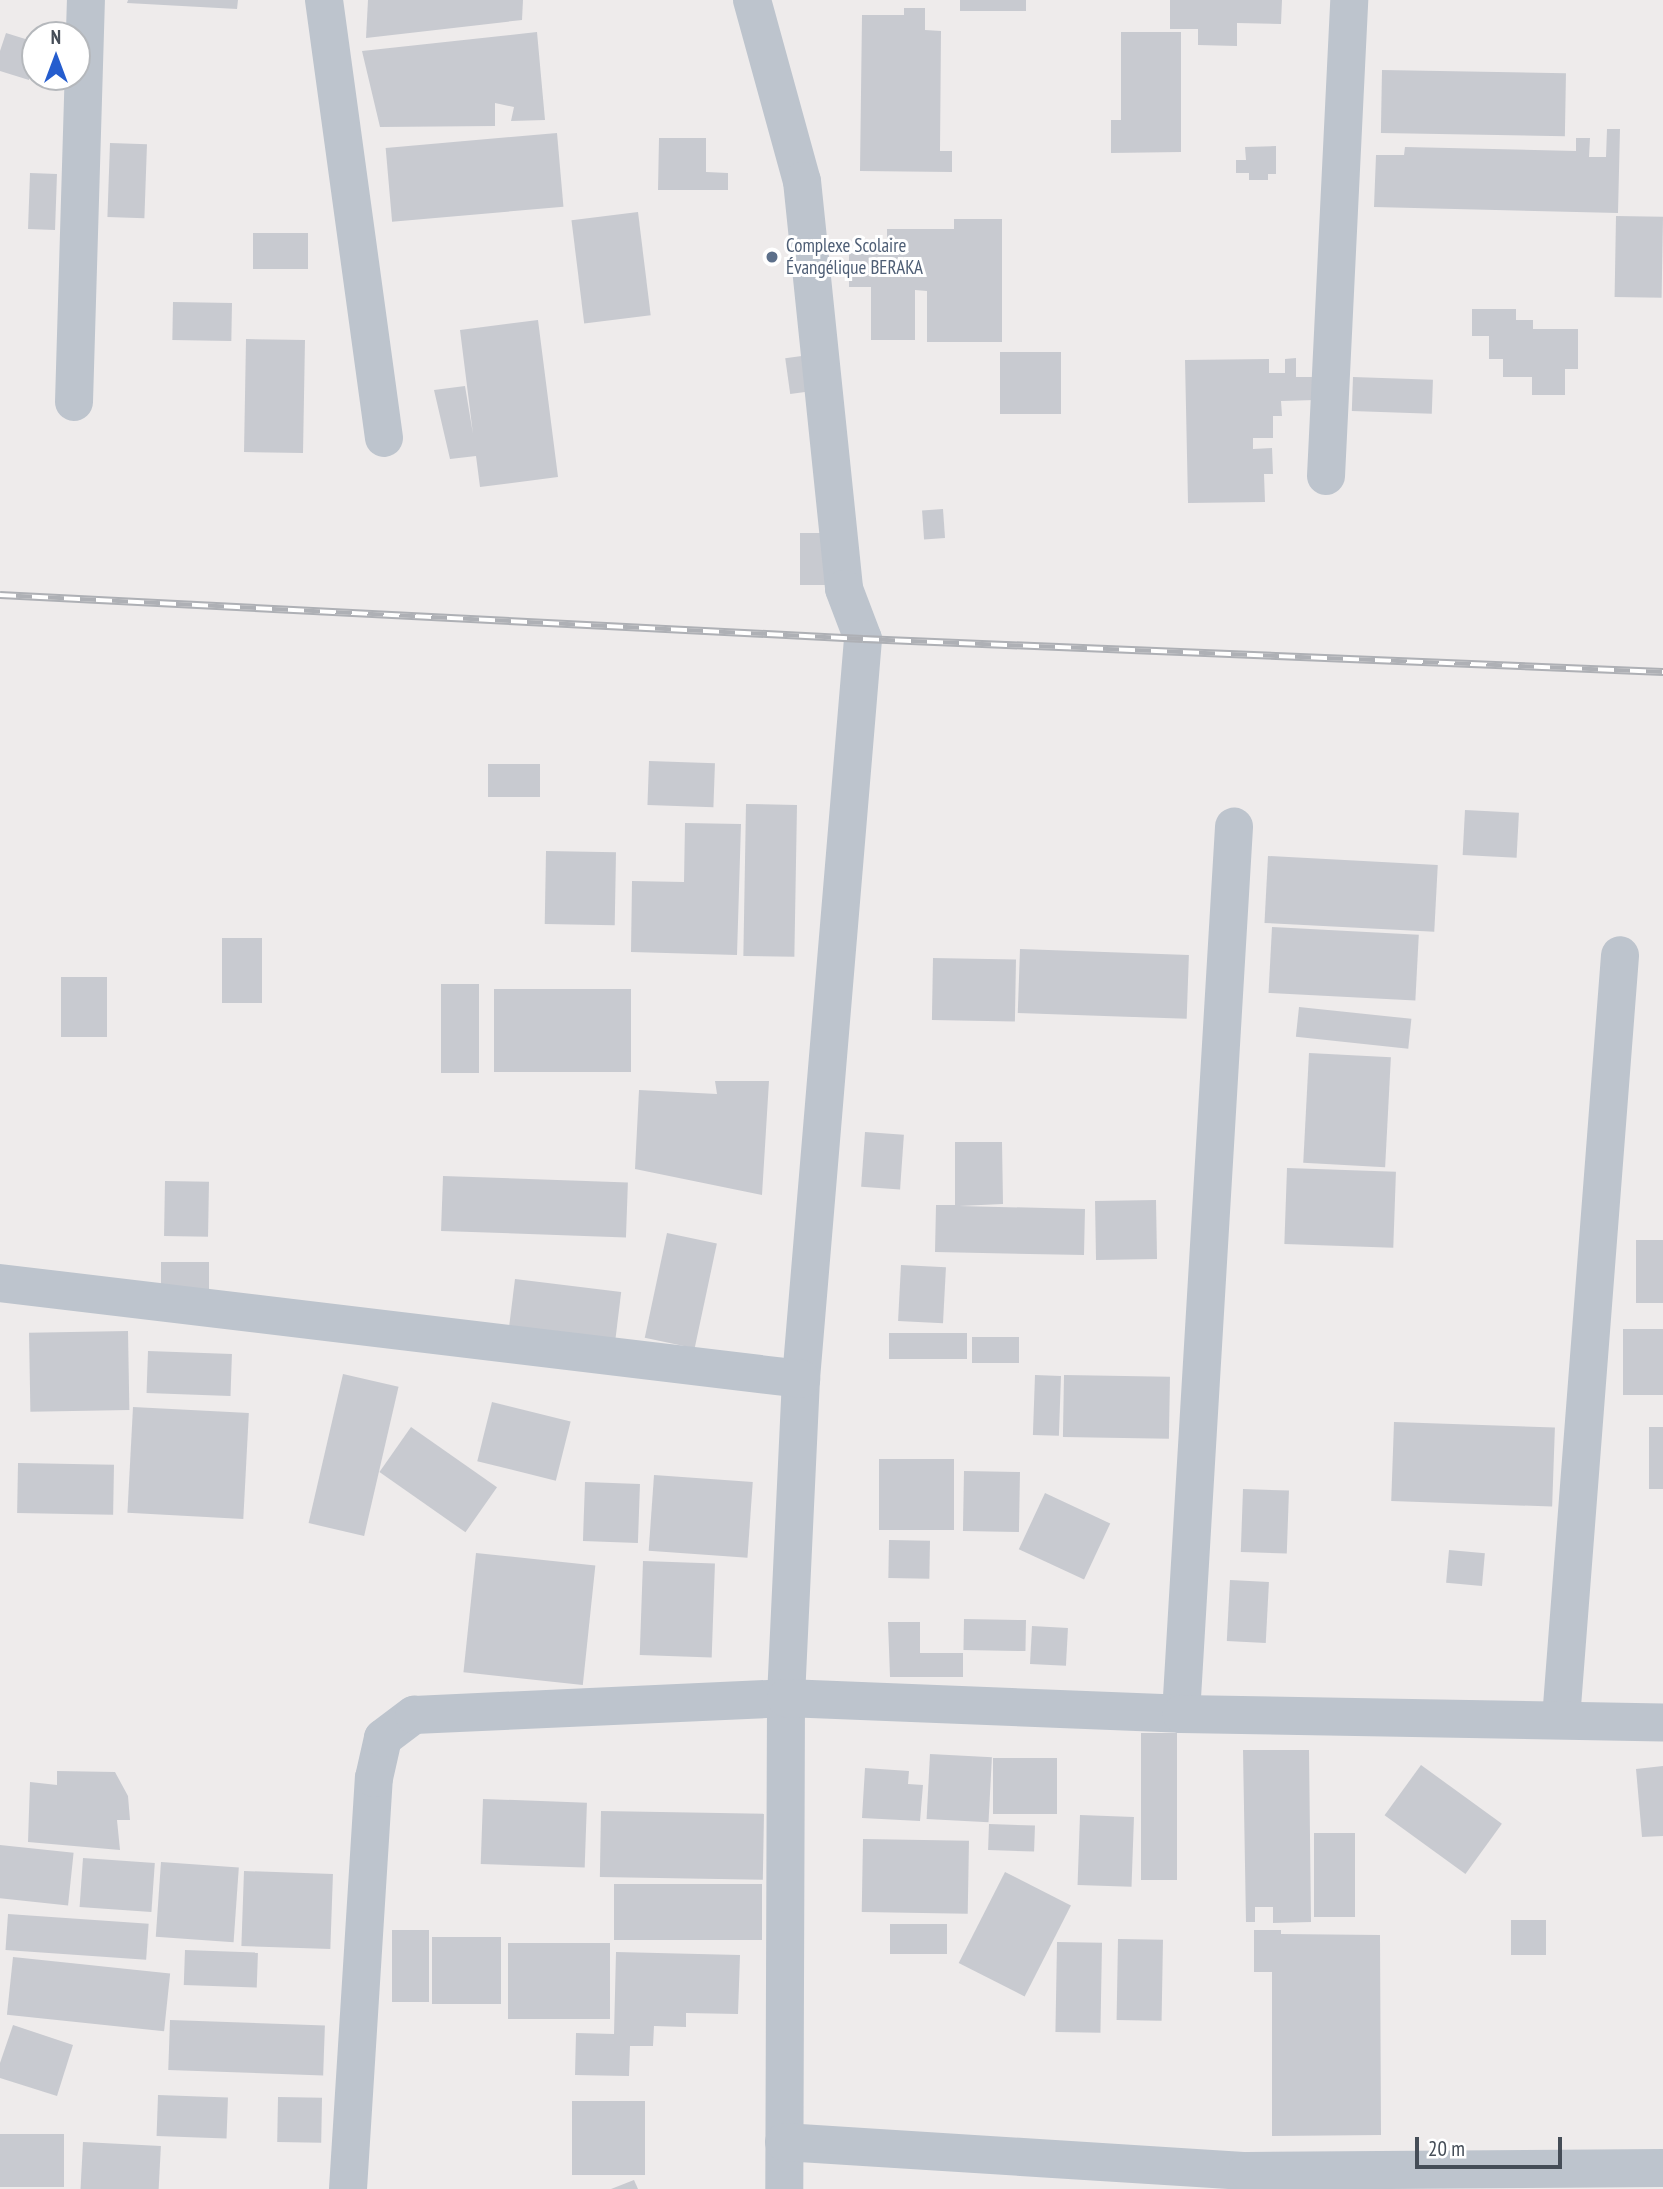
<!DOCTYPE html>
<meta charset="utf-8">
<style>
body{margin:0}
#map{position:relative;width:1663px;height:2189px;overflow:hidden;background:#eeebeb;font-family:"PT Sans Narrow",sans-serif}
div>[style]{position:absolute}
[style*='--x']{left:calc(var(--x)*1px);top:calc(var(--y)*1px);width:calc(var(--w)*1px);rotate:calc(var(--a)*1deg)}
.building>*{inset:0;background:#c8cad0;transform-origin:0 0}
.minor>*{height:38px;margin:-19px;padding:0 19px;transform-origin:19px;border-radius:19px;background:#bdc4cd}
.rail>*{height:8px;margin-top:-4px;transform-origin:0;background:repeating-linear-gradient(90deg,#fff 0 16px,#aeb0b5 0 32px);box-sizing:border-box;border-block:2px solid #aeb0b5}
.dots>*{width:19px;height:19px;translate:-50% -50%;box-sizing:border-box;border:4px solid #fff;border-radius:50%}
span{translate:-50% -50%;white-space:nowrap;text-align:center;line-height:1.15;-webkit-text-stroke:6px #fff;paint-order:stroke}
.service-label{font-size:19px;color:#4e5e75}
.left{translate:0 -50%;text-align:left}
.north{position:absolute;left:21px;top:21px;width:70px;height:70px;box-sizing:border-box;background:#fff;border:2px solid #b5b8bc;border-radius:50%;rotate:0deg;font-size:19px;font-weight:700;line-height:28px;text-align:center;color:#454d57}
.north::after{content:'';display:block;margin:auto;width:24px;height:32px;background:#255dce;clip-path:polygon(50% 0,100% 100%,50% 72%,0 100%)}
.scale{position:absolute;left:1415px;top:2137px;width:147px;height:32px;box-sizing:border-box;border:4px solid #454d57;border-top:0;padding-left:9px;font-size:21px;line-height:24px;white-space:nowrap;color:#454d57;-webkit-text-stroke:5px #fff;paint-order:stroke}
</style>
<div id="map">
<div class="building">
<i style="clip-path:polygon(128px 0,238px 0,237px 9px,127px 3px)"></i>
<i style="clip-path:polygon(368px 0,523px 0,522px 20px,366px 38px)"></i>
<i style="left:960px;top:0;width:66px;height:11px"></i>
<i style="clip-path:polygon(1170px 0,1282px 0,1281px 24px,1237px 23px,1237px 46px,1198px 45px,1198px 29px,1170px 29px)"></i>
<i style="clip-path:polygon(904px 8px,925px 8px,925px 30px,941px 31px,940px 151px,952px 151px,952px 172px,860px 171px,862px 15px,904px 15px)"></i>
<i style="clip-path:polygon(537px 32px,545px 120px,511px 121px,514px 107px,495px 103px,495px 126px,380px 127px,362px 51px)"></i>
<i style="clip-path:polygon(1121px 32px,1181px 32px,1181px 152px,1111px 153px,1111px 120px,1121px 120px)"></i>
<i style="clip-path:polygon(6px 33px,35px 42px,35px 60px,29px 80px,0 71px,0 51px)"></i>
<i style="left:1382px;top:70px;width:184px;height:63px;rotate:1deg"></i>
<i style="clip-path:polygon(1607px 129px,1620px 129px,1618px 213px,1374px 207px,1376px 155px,1404px 155px,1405px 147px,1576px 151px,1576px 138px,1590px 138px,1589px 157px,1606px 157px)"></i>
<i style="left:557px;top:133px;width:74px;height:172px;rotate:85deg"></i>
<i style="clip-path:polygon(659px 138px,706px 138px,706px 172px,728px 173px,728px 190px,658px 190px)"></i>
<i style="left:110px;top:143px;width:37px;height:74px;rotate:2deg"></i>
<i style="clip-path:polygon(1276px 146px,1276px 174px,1268px 174px,1268px 180px,1249px 180px,1249px 173px,1236px 173px,1236px 160px,1246px 160px,1245px 147px)"></i>
<i style="left:30px;top:173px;width:27px;height:56px;rotate:2deg"></i>
<i style="left:638px;top:212px;width:104px;height:67px;rotate:83deg"></i>
<i style="left:1616px;top:216px;width:47px;height:81px;rotate:1deg"></i>
<i style="clip-path:polygon(954px 219px,1002px 219px,1002px 342px,927px 342px,927px 291px,915px 290px,915px 340px,871px 340px,871px 287px,849px 287px,849px 253px,887px 253px,887px 229px,954px 229px)"></i>
<i style="left:253px;top:233px;width:55px;height:36px"></i>
<i style="left:173px;top:302px;width:59px;height:38px;rotate:1deg"></i>
<i style="clip-path:polygon(1472px 309px,1516px 309px,1516px 320px,1533px 320px,1533px 329px,1578px 329px,1578px 369px,1565px 369px,1565px 395px,1532px 395px,1532px 377px,1503px 377px,1503px 359px,1489px 359px,1489px 336px,1472px 336px)"></i>
<i style="clip-path:polygon(538px 320px,558px 477px,480px 487px,476px 456px,450px 459px,434px 390px,465px 386px,473px 434px,460px 330px)"></i>
<i style="left:246px;top:339px;width:59px;height:113px;rotate:1deg"></i>
<i style="left:1000px;top:352px;width:61px;height:62px"></i>
<i style="left:809px;top:355px;width:36px;height:24px;rotate:82deg"></i>
<i style="clip-path:polygon(1296px 358px,1296px 377px,1314px 377px,1315px 400px,1281px 401px,1282px 416px,1273px 416px,1273px 438px,1253px 438px,1253px 449px,1272px 448px,1273px 474px,1264px 474px,1265px 502px,1188px 503px,1185px 360px,1269px 359px,1269px 373px,1285px 373px,1285px 359px)"></i>
<i style="left:1353px;top:377px;width:80px;height:34px;rotate:2deg"></i>
<i style="left:943px;top:509px;width:29px;height:21px;rotate:86deg"></i>
<i style="left:800px;top:533px;width:30px;height:52px"></i>
<i style="left:649px;top:761px;width:66px;height:44px;rotate:2deg"></i>
<i style="left:488px;top:764px;width:52px;height:33px"></i>
<i style="left:746px;top:804px;width:51px;height:152px;rotate:1deg"></i>
<i style="left:1465px;top:810px;width:54px;height:45px;rotate:3deg"></i>
<i style="clip-path:polygon(685px 823px,741px 824px,737px 955px,631px 952px,632px 881px,684px 882px)"></i>
<i style="left:546px;top:851px;width:70px;height:73px;rotate:1deg"></i>
<i style="left:1268px;top:856px;width:170px;height:67px;rotate:3deg"></i>
<i style="left:1272px;top:927px;width:147px;height:66px;rotate:3deg"></i>
<i style="left:222px;top:938px;width:40px;height:65px"></i>
<i style="left:1020px;top:949px;width:169px;height:64px;rotate:2deg"></i>
<i style="left:933px;top:958px;width:83px;height:62px;rotate:1deg"></i>
<i style="left:61px;top:977px;width:46px;height:60px"></i>
<i style="left:441px;top:984px;width:38px;height:89px"></i>
<i style="left:494px;top:989px;width:137px;height:83px"></i>
<i style="left:1299px;top:1007px;width:113px;height:30px;rotate:6deg"></i>
<i style="left:1309px;top:1053px;width:82px;height:110px;rotate:3deg"></i>
<i style="clip-path:polygon(715px 1081px,769px 1081px,762px 1195px,635px 1169px,639px 1090px,717px 1094px)"></i>
<i style="left:865px;top:1132px;width:39px;height:55px;rotate:4deg"></i>
<i style="clip-path:polygon(955px 1142px,1002px 1142px,1003px 1204px,959px 1206px,1085px 1209px,1084px 1255px,935px 1252px,936px 1205px,955px 1205px)"></i>
<i style="left:1287px;top:1168px;width:109px;height:76px;rotate:2deg"></i>
<i style="left:443px;top:1176px;width:185px;height:55px;rotate:2deg"></i>
<i style="left:165px;top:1181px;width:44px;height:55px;rotate:1deg"></i>
<i style="left:1156px;top:1200px;width:59px;height:61px;rotate:89deg"></i>
<i style="left:667px;top:1233px;width:51px;height:107px;rotate:12deg"></i>
<i style="left:1636px;top:1240px;width:27px;height:63px"></i>
<i style="left:161px;top:1262px;width:48px;height:27px"></i>
<i style="left:901px;top:1265px;width:45px;height:56px;rotate:3deg"></i>
<i style="left:515px;top:1279px;width:107px;height:52px;rotate:7deg"></i>
<i style="left:1623px;top:1329px;width:40px;height:66px"></i>
<i style="left:128px;top:1331px;width:79px;height:99px;rotate:89deg"></i>
<i style="left:889px;top:1333px;width:78px;height:26px"></i>
<i style="left:972px;top:1337px;width:47px;height:26px"></i>
<i style="left:148px;top:1351px;width:84px;height:42px;rotate:2deg"></i>
<i style="left:343px;top:1374px;width:57px;height:153px;rotate:13deg"></i>
<i style="left:1035px;top:1375px;width:26px;height:60px;rotate:2deg"></i>
<i style="left:1064px;top:1375px;width:106px;height:62px;rotate:1deg"></i>
<i style="left:492px;top:1402px;width:81px;height:61px;rotate:14deg"></i>
<i style="left:133px;top:1407px;width:116px;height:106px;rotate:3deg"></i>
<i style="left:1394px;top:1422px;width:161px;height:79px;rotate:2deg"></i>
<i style="left:411px;top:1427px;width:105px;height:55px;rotate:35deg"></i>
<i style="left:1649px;top:1427px;width:14px;height:62px"></i>
<i style="left:879px;top:1459px;width:75px;height:71px"></i>
<i style="left:18px;top:1463px;width:96px;height:50px;rotate:1deg"></i>
<i style="left:964px;top:1471px;width:56px;height:60px;rotate:1deg"></i>
<i style="left:654px;top:1475px;width:99px;height:76px;rotate:4deg"></i>
<i style="left:585px;top:1482px;width:55px;height:59px;rotate:2deg"></i>
<i style="left:1243px;top:1489px;width:46px;height:63px;rotate:2deg"></i>
<i style="left:1045px;top:1493px;width:72px;height:62px;rotate:25deg"></i>
<i style="left:889px;top:1540px;width:41px;height:38px;rotate:1deg"></i>
<i style="left:1449px;top:1550px;width:36px;height:33px;rotate:5deg"></i>
<i style="left:476px;top:1553px;width:120px;height:120px;rotate:6deg"></i>
<i style="left:643px;top:1561px;width:72px;height:94px;rotate:2deg"></i>
<i style="left:1230px;top:1580px;width:39px;height:61px;rotate:3deg"></i>
<i style="left:964px;top:1619px;width:62px;height:31px;rotate:1deg"></i>
<i style="clip-path:polygon(888px 1622px,920px 1622px,920px 1653px,963px 1653px,963px 1677px,890px 1677px)"></i>
<i style="left:1032px;top:1626px;width:36px;height:38px;rotate:3deg"></i>
<i style="left:1141px;top:1733px;width:36px;height:147px"></i>
<i style="clip-path:polygon(1243px 1750px,1309px 1750px,1311px 1922px,1273px 1923px,1273px 1907px,1255px 1907px,1255px 1922px,1246px 1922px)"></i>
<i style="left:930px;top:1754px;width:62px;height:65px;rotate:3deg"></i>
<i style="left:993px;top:1758px;width:64px;height:56px"></i>
<i style="left:1421px;top:1765px;width:100px;height:62px;rotate:36deg"></i>
<i style="clip-path:polygon(1663px 1766px,1663px 1836px,1642px 1837px,1636px 1769px)"></i>
<i style="clip-path:polygon(865px 1768px,909px 1771px,908px 1784px,923px 1785px,920px 1821px,862px 1818px)"></i>
<i style="clip-path:polygon(57px 1771px,115px 1772px,128px 1796px,130px 1820px,117px 1820px,120px 1850px,28px 1842px,30px 1782px,57px 1785px)"></i>
<i style="left:483px;top:1799px;width:104px;height:65px;rotate:2deg"></i>
<i style="left:601px;top:1811px;width:163px;height:66px;rotate:1deg"></i>
<i style="left:1080px;top:1815px;width:54px;height:70px;rotate:2deg"></i>
<i style="left:989px;top:1824px;width:46px;height:26px;rotate:2deg"></i>
<i style="left:1314px;top:1833px;width:41px;height:84px"></i>
<i style="left:863px;top:1839px;width:106px;height:73px;rotate:1deg"></i>
<i style="left:0;top:1845px;width:74px;height:53px;rotate:6deg"></i>
<i style="left:83px;top:1858px;width:72px;height:49px;rotate:4deg"></i>
<i style="left:161px;top:1862px;width:78px;height:75px;rotate:4deg"></i>
<i style="left:244px;top:1871px;width:89px;height:75px;rotate:2deg"></i>
<i style="left:1005px;top:1872px;width:74px;height:102px;rotate:27deg"></i>
<i style="left:614px;top:1884px;width:148px;height:56px"></i>
<i style="left:8px;top:1914px;width:141px;height:36px;rotate:4deg"></i>
<i style="left:1511px;top:1920px;width:35px;height:35px"></i>
<i style="left:890px;top:1924px;width:57px;height:30px"></i>
<i style="left:392px;top:1930px;width:37px;height:72px"></i>
<i style="clip-path:polygon(1254px 1930px,1281px 1930px,1281px 1934px,1380px 1935px,1381px 2135px,1272px 2136px,1272px 1972px,1254px 1972px)"></i>
<i style="left:432px;top:1937px;width:69px;height:67px"></i>
<i style="left:1118px;top:1939px;width:45px;height:81px;rotate:1deg"></i>
<i style="left:1057px;top:1942px;width:45px;height:90px;rotate:1deg"></i>
<i style="left:508px;top:1943px;width:102px;height:76px"></i>
<i style="left:185px;top:1950px;width:73px;height:35px;rotate:2deg"></i>
<i style="clip-path:polygon(616px 1952px,740px 1955px,738px 2014px,686px 2013px,686px 2027px,654px 2026px,653px 2046px,630px 2046px,629px 2076px,575px 2075px,576px 2033px,614px 2034px)"></i>
<i style="left:13px;top:1957px;width:158px;height:58px;rotate:6deg"></i>
<i style="left:170px;top:2020px;width:155px;height:50px;rotate:2deg"></i>
<i style="clip-path:polygon(13px 2025px,73px 2045px,57px 2096px,0 2078px,0 2063px)"></i>
<i style="left:158px;top:2095px;width:70px;height:41px;rotate:2deg"></i>
<i style="left:278px;top:2097px;width:44px;height:45px;rotate:1deg"></i>
<i style="left:572px;top:2101px;width:73px;height:74px"></i>
<i style="left:0;top:2134px;width:64px;height:53px"></i>
<i style="left:83px;top:2142px;width:78px;height:47px;rotate:3deg"></i>
<i style="clip-path:polygon(634px 2180px,638px 2189px,611px 2189px)"></i>
</div>
<div class="minor">
<i style="--x:324;--y:0;--w:442;--a:82.2"></i>
<i style="--x:752;--y:0;--w:188;--a:74.6"></i>
<i style="--x:802;--y:181;--w:410;--a:84.1"></i>
<i style="--x:844;--y:589;--w:53;--a:69.2"></i>
<i style="--x:863;--y:639;--w:743;--a:94.79"></i>
<i style="--x:801;--y:1379;--w:319;--a:92.7"></i>
<i style="--x:786;--y:1698;--w:491;--a:90.2"></i>
<i style="--x:74;--y:402;--w:402;--a:-88.3"></i>
<i style="--x:1326;--y:476;--w:477;--a:-87.2"></i>
<i style="--x:0;--y:1283;--w:807;--a:6.83"></i>
<i style="--x:1181;--y:1714;--w:889;--a:-86.58"></i>
<i style="--x:1561;--y:1719;--w:766;--a:-85.58"></i>
<i style="--x:784;--y:2142;--w:464;--a:3.6"></i>
<i style="--x:1247;--y:2171;--w:416;--a:-0.4"></i>
<i style="--x:348;--y:2189;--w:412;--a:-86.4"></i>
<i style="--x:374;--y:1778;--w:41;--a:-77.3"></i>
<i style="--x:383;--y:1738;--w:39;--a:-37"></i>
<i style="--x:414;--y:1715;--w:372;--a:-2.6"></i>
<i style="--x:786;--y:1698;--w:395;--a:2.3"></i>
<i style="--x:1181;--y:1714;--w:482;--a:1"></i>
</div>
<div class="rail">
<i style="--x:0;--y:595;--w:864;--a:2.92"></i>
<i style="--x:863;--y:639;--w:801;--a:2.36"></i>
</div>
<div class="dots">
<i style="left:772px;top:257px;background:#5c6f8a"></i>
</div>
<div class="service-label">
<span class="left" style="left:786px;top:257px">Complexe Scolaire<br>Évangélique BERAKA</span>
</div>
<div class="north">N</div>
<div class="scale">20 m</div>
</div>
